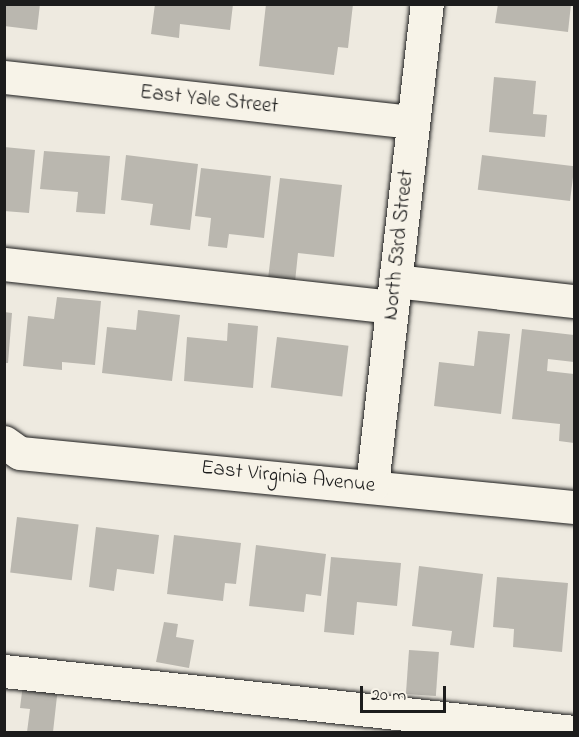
<!DOCTYPE html>
<style>
body{margin:0}
#map{position:relative;width:579px;height:737px;overflow:hidden;background:#eeeae0;font-family:"Indie Flower",sans-serif}
div>[style]{position:absolute}
[style*='--x']{left:calc(var(--x)*1px);top:calc(var(--y)*1px);width:calc(var(--w)*1px);rotate:calc(var(--a)*1deg)}
.building>*{inset:0;background:#bab7af;transform-origin:0 0}
.roads{filter:drop-shadow(0 0 2px #1c1c1c) drop-shadow(0 0 2px #1c1c1c)}
.minor>*{height:33px;margin:-16.5px;padding:0 16.5px;transform-origin:16.5px;border-radius:16.5px;background:#f7f3e8}
span{translate:-50% -50%;white-space:nowrap;text-align:center;line-height:1.15;-webkit-text-stroke:6px #f7f3e8;paint-order:stroke}
.street-label{font-size:21px;color:#1c1c1c}
.frame{position:absolute;inset:0;border:6px solid #1c1c1c;pointer-events:none}
.scale{position:absolute;left:360px;top:686px;width:86px;height:27px;box-sizing:border-box;border:3px solid #1c1c1c;border-top:0;padding-left:8px;font-size:18px;line-height:21px;white-space:nowrap;color:#1c1c1c;-webkit-text-stroke:4px #f7f3e8;paint-order:stroke}
</style>
<div id="map">
<div class="building">
<i style="clip-path:polygon(4px 4px,40px 4px,37px 30px,4px 26px)"></i>
<i style="clip-path:polygon(155px 4px,233px 4px,230px 30px,180px 24px,179px 38px,151px 34px)"></i>
<i style="clip-path:polygon(266px 4px,353px 4px,348px 48px,338px 47px,334px 75px,259px 66px)"></i>
<i style="clip-path:polygon(498px 4px,571px 4px,568px 32px,495px 23px)"></i>
<i style="clip-path:polygon(494px 77px,536px 81px,533px 114px,547px 115px,545px 137px,489px 132px)"></i>
<i style="clip-path:polygon(4px 147px,35px 150px,29px 213px,4px 211px)"></i>
<i style="clip-path:polygon(44px 151px,110px 156px,105px 214px,76px 212px,78px 192px,40px 189px)"></i>
<i style="clip-path:polygon(126px 155px,198px 164px,190px 230px,150px 225px,153px 204px,121px 200px)"></i>
<i style="left:482px;top:155px;width:93px;height:35px;rotate:7deg"></i>
<i style="clip-path:polygon(201px 168px,271px 176px,264px 238px,229px 234px,227px 248px,208px 246px,211px 218px,195px 216px)"></i>
<i style="clip-path:polygon(280px 178px,342px 185px,334px 257px,298px 253px,295px 282px,268px 279px)"></i>
<i style="clip-path:polygon(57px 297px,101px 301px,95px 365px,62px 362px,62px 370px,23px 366px,28px 316px,54px 319px)"></i>
<i style="clip-path:polygon(138px 310px,180px 315px,172px 381px,102px 373px,107px 327px,136px 330px)"></i>
<i style="clip-path:polygon(4px 312px,12px 313px,8px 363px,4px 363px)"></i>
<i style="clip-path:polygon(228px 323px,258px 326px,253px 388px,184px 381px,187px 337px,227px 341px)"></i>
<i style="clip-path:polygon(522px 329px,574px 335px,574px 362px,548px 359px,547px 371px,574px 374px,574px 443px,559px 441px,560px 424px,512px 419px)"></i>
<i style="clip-path:polygon(478px 331px,510px 334px,501px 414px,434px 406px,439px 362px,474px 366px)"></i>
<i style="left:277px;top:337px;width:72px;height:51px;rotate:7deg"></i>
<i style="left:17px;top:517px;width:62px;height:56px;rotate:7deg"></i>
<i style="clip-path:polygon(96px 527px,159px 535px,154px 574px,117px 569px,114px 591px,89px 587px)"></i>
<i style="clip-path:polygon(174px 535px,241px 543px,236px 584px,225px 583px,223px 601px,167px 594px)"></i>
<i style="clip-path:polygon(256px 545px,326px 554px,321px 596px,306px 594px,304px 612px,249px 606px)"></i>
<i style="clip-path:polygon(331px 557px,401px 563px,397px 606px,357px 602px,354px 635px,324px 632px)"></i>
<i style="clip-path:polygon(419px 566px,483px 574px,474px 648px,450px 645px,452px 631px,412px 626px)"></i>
<i style="clip-path:polygon(497px 577px,568px 583px,562px 652px,513px 647px,514px 629px,493px 627px)"></i>
<i style="clip-path:polygon(164px 622px,178px 624px,176px 637px,194px 640px,189px 668px,156px 662px)"></i>
<i style="left:409px;top:650px;width:30px;height:44px;rotate:4deg"></i>
<i style="clip-path:polygon(23px 684px,58px 687px,53px 732px,27px 732px,30px 709px,20px 708px)"></i>
</div>
<div class="roads">
<div class="minor">
<i style="--x:4;--y:77;--w:411;--a:6.3"></i>
<i style="--x:4;--y:264;--w:390;--a:6.3"></i>
<i style="--x:395;--y:281;--w:180;--a:6.4"></i>
<i style="--x:4;--y:442;--w:19;--a:35"></i>
<i style="--x:20;--y:453;--w:557;--a:5.57"></i>
<i style="--x:372;--y:485;--w:484;--a:-83.5"></i>
<i style="--x:4;--y:671;--w:573;--a:6.11"></i>
</div>
</div>
<div class="street-label">
<span style="left:209px;top:100px;rotate:6deg">East Yale Street</span>
<span style="left:399px;top:245px;rotate:-84deg">North 53rd Street</span>
<span style="left:288px;top:477px;rotate:6deg">East Virginia Avenue</span>
</div>
<div class="frame"></div>
<div class="scale">20 m</div>
</div>
